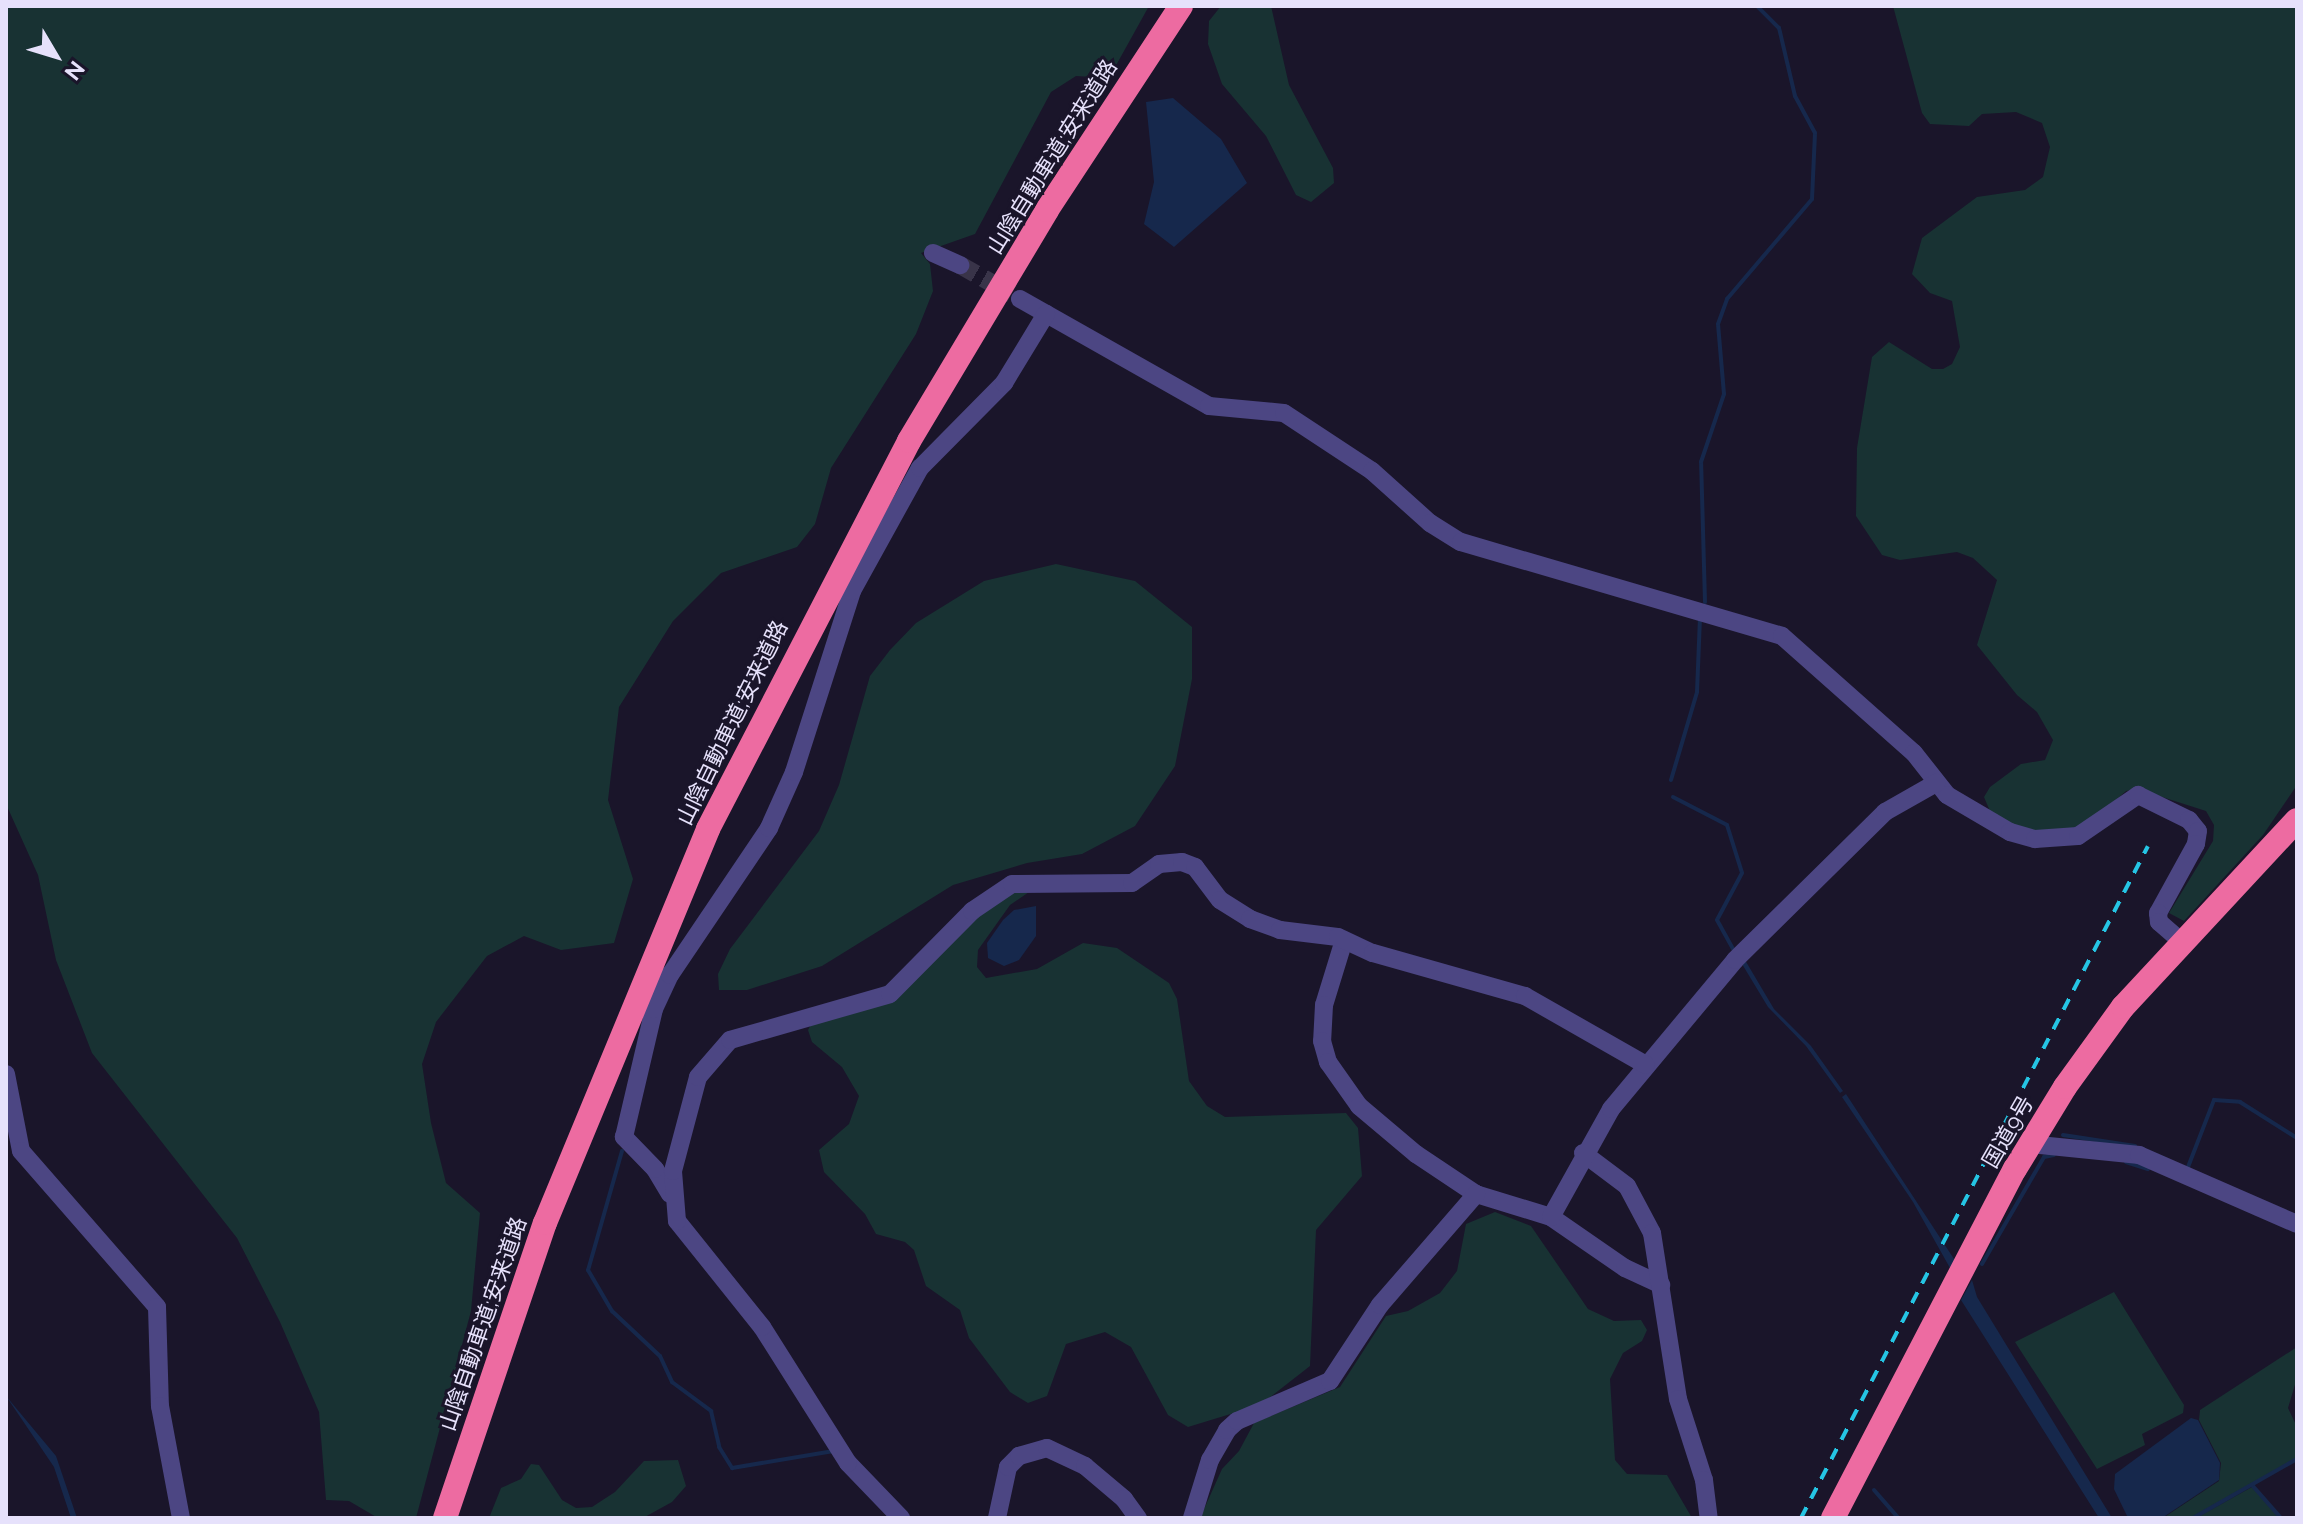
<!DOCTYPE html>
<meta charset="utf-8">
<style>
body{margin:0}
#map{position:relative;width:2303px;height:1524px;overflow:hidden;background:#1a152a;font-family:Raleway,"Noto Sans JP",sans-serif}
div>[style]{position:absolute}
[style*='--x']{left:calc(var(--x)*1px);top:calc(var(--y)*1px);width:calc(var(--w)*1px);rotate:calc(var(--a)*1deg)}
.green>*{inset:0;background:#183233}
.water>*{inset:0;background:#16284c}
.stream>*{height:4px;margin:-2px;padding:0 2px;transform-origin:2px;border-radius:2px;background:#16284c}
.minor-tunnel>*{height:18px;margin-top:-9px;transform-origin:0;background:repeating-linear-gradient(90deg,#393449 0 18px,transparent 0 27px)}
.minor>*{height:18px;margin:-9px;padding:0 9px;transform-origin:9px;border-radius:9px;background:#4c4683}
.highway>*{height:24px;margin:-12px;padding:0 12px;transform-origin:12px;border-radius:12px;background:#ed6ba1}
.rail>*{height:4px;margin-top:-2px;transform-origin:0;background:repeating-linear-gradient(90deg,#25c5e4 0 12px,transparent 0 22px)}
span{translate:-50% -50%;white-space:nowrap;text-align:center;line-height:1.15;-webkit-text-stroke:6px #1a152a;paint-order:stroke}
.street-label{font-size:22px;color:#e6e1fb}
.frame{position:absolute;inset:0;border:8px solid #e6e1fb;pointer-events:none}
.north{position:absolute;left:16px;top:16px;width:80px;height:80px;-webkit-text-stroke:6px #1a152a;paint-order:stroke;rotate:128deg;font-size:22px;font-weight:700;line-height:32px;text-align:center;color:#e6e1fb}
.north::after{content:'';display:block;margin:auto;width:28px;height:36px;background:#e6e1fb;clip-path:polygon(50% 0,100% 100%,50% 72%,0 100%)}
</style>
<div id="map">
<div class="green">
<i style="clip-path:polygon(6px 6px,1149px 6px,1109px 78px,1076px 76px,1051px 92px,975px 234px,921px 253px,930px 264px,933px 291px,916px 334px,831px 468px,815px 524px,797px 547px,721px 573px,673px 621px,619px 707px,608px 800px,633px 879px,614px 943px,561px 950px,524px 936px,487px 956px,436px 1022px,422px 1064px,431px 1123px,446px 1183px,480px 1213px,471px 1311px,416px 1518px,378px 1518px,349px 1501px,326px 1500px,319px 1412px,280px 1322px,237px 1238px,92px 1053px,56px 960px,38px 875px,6px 804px)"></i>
<i style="clip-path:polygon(1221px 6px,1271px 6px,1289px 85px,1333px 168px,1334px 183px,1311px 202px,1296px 195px,1266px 136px,1222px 84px,1208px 44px,1209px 21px)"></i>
<i style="clip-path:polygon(1893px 6px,2297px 6px,2297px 785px,2263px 835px,2184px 921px,2169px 913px,2213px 841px,2214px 825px,2206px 811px,2137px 789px,2126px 791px,2087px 826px,2033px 837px,1992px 816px,1984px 797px,1990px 787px,2021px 764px,2045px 760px,2053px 740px,2037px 712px,2017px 695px,1977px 645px,1997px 580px,1973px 558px,1957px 552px,1900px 560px,1882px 555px,1856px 516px,1857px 448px,1872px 357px,1889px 342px,1932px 369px,1943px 369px,1952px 364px,1960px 347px,1952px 301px,1930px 293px,1912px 274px,1922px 238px,1977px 197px,2025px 190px,2043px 177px,2050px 147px,2042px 123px,2016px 112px,1982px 114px,1969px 126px,1930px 124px,1922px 113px)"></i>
<i style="clip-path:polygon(1056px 564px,1135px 581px,1192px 627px,1192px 679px,1175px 766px,1135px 826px,1082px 854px,1027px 863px,953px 885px,822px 966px,747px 990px,719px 990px,718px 974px,730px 949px,819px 831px,839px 785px,870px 676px,890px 650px,916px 623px,984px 581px)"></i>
<i style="clip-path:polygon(1003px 891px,1029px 892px,1010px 905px,978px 950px,977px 967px,986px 978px,1037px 969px,1083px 943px,1117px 948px,1169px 983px,1177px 999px,1189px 1081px,1207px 1106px,1225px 1117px,1346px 1113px,1358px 1128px,1362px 1176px,1316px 1230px,1310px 1366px,1260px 1405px,1188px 1427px,1168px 1415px,1131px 1347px,1105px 1332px,1066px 1344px,1047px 1396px,1028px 1403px,1010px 1392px,969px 1338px,960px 1310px,926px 1286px,914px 1250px,905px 1242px,876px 1234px,865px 1214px,824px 1172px,819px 1150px,849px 1124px,859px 1096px,842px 1067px,812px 1042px,808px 1030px,814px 1019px,880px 1002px)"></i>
<i style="clip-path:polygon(1495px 1212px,1531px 1226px,1588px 1309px,1614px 1321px,1641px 1320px,1647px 1330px,1642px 1341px,1623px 1353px,1610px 1379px,1615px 1460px,1627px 1474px,1667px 1475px,1692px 1518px,1200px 1518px,1222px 1469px,1239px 1451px,1254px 1423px,1340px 1387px,1386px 1316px,1408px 1311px,1440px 1293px,1457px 1271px,1466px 1224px)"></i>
<i style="clip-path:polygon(2114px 1292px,2184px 1405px,2183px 1413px,2142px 1434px,2145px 1445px,2097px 1469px,2015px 1342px)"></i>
<i style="clip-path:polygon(2297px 1347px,2297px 1378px,2288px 1408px,2297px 1427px,2297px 1458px,2190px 1518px,2163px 1518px,2219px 1481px,2221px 1463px,2199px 1420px,2200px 1410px)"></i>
<i style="clip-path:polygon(678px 1460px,686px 1486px,672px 1502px,643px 1518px,489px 1518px,501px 1488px,521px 1479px,531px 1464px,539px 1465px,562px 1500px,576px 1508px,592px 1507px,615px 1492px,644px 1461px)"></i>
<i style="clip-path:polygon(2252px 1487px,2279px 1518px,2196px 1518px)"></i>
</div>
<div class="water">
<i style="clip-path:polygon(1173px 98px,1221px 139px,1247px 183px,1174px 247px,1144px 224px,1154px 182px,1146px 102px)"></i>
<i style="clip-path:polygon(1036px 906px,1036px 936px,1019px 960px,1004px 966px,988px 958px,987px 943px,1003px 920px,1014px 910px)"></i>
<i style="clip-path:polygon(1745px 960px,1774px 1009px,1811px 1046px,1843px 1091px,1840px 1093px,1806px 1046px,1768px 1007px,1742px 964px)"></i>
<i style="clip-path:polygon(1846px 1094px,1954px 1259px,1961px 1267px,1950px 1268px,1913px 1202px,1842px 1097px)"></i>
<i style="clip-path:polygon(1972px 1280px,1977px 1297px,2112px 1518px,2099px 1518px,1961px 1300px)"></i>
<i style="clip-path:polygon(6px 1396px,56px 1456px,77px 1518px,71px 1518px,54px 1467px)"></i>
<i style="clip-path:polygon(2191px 1418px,2198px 1420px,2220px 1463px,2219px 1480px,2162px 1518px,2128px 1518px,2114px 1489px,2115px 1474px)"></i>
</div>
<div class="stream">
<i style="--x:1705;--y:602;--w:140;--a:-91.6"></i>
<i style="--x:1701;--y:462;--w:72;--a:-71.3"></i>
<i style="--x:1724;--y:394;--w:70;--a:-94.9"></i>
<i style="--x:1718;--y:324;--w:27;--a:-70"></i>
<i style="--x:1727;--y:299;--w:131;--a:-49.6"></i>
<i style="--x:1812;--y:199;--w:66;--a:-87.4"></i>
<i style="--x:1815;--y:133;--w:42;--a:-118.4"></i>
<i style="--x:1795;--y:96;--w:70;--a:-103.2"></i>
<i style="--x:1779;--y:28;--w:31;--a:-135"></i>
<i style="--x:1671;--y:780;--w:92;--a:-73.5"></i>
<i style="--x:1697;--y:692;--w:74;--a:-87.7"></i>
<i style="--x:1673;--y:797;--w:61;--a:27.4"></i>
<i style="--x:1727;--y:825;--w:50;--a:72.6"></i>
<i style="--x:1742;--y:873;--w:53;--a:118"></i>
<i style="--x:1717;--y:920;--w:33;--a:61"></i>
<i style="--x:2063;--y:1135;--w:73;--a:8.7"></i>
<i style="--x:622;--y:1151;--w:124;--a:105.9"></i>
<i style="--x:588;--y:1270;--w:48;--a:59.7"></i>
<i style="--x:612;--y:1311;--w:66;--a:43.2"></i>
<i style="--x:660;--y:1356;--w:29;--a:65"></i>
<i style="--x:672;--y:1382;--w:49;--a:36.6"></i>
<i style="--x:711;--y:1411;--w:37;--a:77"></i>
<i style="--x:719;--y:1447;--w:25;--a:58"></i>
<i style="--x:732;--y:1468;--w:103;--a:-9.5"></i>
<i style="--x:2126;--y:1162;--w:23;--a:18"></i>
<i style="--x:2188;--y:1167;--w:72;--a:-68.8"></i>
<i style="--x:2214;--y:1100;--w:26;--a:4"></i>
<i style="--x:2240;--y:1102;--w:67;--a:32.3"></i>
<i style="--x:1982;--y:1264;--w:124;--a:-59.9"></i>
<i style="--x:2044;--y:1157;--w:10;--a:-11"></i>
<i style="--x:2252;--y:1485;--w:44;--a:48.7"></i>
<i style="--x:1874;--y:1490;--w:37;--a:49"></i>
<i style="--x:2193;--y:1518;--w:120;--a:-29.6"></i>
</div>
<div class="minor-tunnel">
<i style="--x:960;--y:265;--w:59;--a:29.6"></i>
</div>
<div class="minor">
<i style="--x:933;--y:253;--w:30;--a:24"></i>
<i style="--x:1020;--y:299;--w:217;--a:29.5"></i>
<i style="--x:1209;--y:406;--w:75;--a:5.3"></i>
<i style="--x:1284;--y:413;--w:105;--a:33.4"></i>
<i style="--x:1372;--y:471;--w:78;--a:41.9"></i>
<i style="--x:1430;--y:523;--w:36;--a:32"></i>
<i style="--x:1461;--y:542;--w:334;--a:16.3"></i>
<i style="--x:1782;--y:636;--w:176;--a:41.6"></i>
<i style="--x:1914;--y:753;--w:53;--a:51.8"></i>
<i style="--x:1947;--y:795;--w:73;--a:30.4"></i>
<i style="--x:2010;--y:832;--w:26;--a:16"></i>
<i style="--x:2035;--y:839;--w:43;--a:-4"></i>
<i style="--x:2078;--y:836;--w:73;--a:-34.3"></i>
<i style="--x:2138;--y:795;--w:57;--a:26.1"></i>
<i style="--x:2189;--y:820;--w:14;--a:51"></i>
<i style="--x:2198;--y:831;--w:13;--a:99"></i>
<i style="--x:2196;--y:844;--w:79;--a:118.8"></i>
<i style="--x:2158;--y:913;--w:9;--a:84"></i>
<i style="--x:2159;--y:922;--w:32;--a:41"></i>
<i style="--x:1344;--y:940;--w:68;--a:107.1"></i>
<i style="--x:1324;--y:1005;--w:36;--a:93"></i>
<i style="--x:1322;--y:1041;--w:22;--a:74"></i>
<i style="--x:1328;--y:1062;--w:54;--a:54.8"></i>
<i style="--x:1359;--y:1106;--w:75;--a:40.1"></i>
<i style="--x:1416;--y:1154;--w:72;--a:33.7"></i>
<i style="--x:1476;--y:1194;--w:78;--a:17"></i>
<i style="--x:1551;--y:1217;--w:90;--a:34.6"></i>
<i style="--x:1625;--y:1268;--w:40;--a:25"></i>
<i style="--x:6;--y:1074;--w:78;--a:79"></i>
<i style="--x:21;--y:1151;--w:207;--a:48.9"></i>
<i style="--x:157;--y:1307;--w:99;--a:88.3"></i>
<i style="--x:160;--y:1406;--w:114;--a:79.4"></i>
<i style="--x:2029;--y:1144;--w:111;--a:5.7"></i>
<i style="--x:2139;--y:1155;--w:172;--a:23.6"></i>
<i style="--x:1583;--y:1153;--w:55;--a:36.9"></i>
<i style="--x:1627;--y:1186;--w:53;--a:62"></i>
<i style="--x:1652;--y:1233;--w:168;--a:81.1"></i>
<i style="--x:1678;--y:1399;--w:85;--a:72.2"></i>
<i style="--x:1704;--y:1480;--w:38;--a:83"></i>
<i style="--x:670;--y:1194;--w:29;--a:-121"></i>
<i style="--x:655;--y:1169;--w:45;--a:-134.1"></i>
<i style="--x:624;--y:1137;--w:131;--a:-76.8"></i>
<i style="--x:654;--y:1009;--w:38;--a:-65"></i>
<i style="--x:670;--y:975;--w:177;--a:-56"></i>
<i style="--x:769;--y:828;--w:61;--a:-65.9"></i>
<i style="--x:794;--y:772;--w:190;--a:-72.2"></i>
<i style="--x:852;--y:591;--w:141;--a:-61.1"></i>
<i style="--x:920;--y:468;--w:120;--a:-45.3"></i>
<i style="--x:1004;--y:383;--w:81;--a:-58.7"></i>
<i style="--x:1551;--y:1217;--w:124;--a:-60.9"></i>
<i style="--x:1611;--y:1109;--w:194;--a:-50.2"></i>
<i style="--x:1735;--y:960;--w:211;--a:-44.6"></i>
<i style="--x:1885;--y:812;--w:59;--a:-29.6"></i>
<i style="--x:901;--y:1518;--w:76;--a:-133.9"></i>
<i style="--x:848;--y:1463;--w:161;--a:-122.3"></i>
<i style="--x:762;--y:1327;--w:136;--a:-128.7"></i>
<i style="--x:677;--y:1221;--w:50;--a:-94.6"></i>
<i style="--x:673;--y:1171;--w:97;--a:-75.1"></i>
<i style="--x:698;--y:1077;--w:49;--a:-49.1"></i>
<i style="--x:730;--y:1040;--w:166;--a:-16"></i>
<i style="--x:890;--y:994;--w:117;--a:-45.3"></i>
<i style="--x:972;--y:911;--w:48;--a:-34"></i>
<i style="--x:1012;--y:884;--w:120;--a:-0.5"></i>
<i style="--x:1132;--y:883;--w:33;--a:-35"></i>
<i style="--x:1159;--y:864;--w:23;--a:-5"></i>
<i style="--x:1182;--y:862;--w:14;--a:21"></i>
<i style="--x:1195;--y:867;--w:41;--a:52.9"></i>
<i style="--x:1220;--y:900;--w:36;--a:32"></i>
<i style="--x:1250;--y:919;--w:32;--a:20"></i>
<i style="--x:1280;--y:930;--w:58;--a:6.9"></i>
<i style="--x:1338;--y:937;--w:38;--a:25"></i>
<i style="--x:1373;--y:953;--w:158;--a:15.8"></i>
<i style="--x:1525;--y:996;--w:139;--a:29.7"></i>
<i style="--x:997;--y:1518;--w:52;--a:-77.8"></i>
<i style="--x:1008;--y:1467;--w:16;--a:-45"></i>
<i style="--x:1019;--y:1456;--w:29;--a:-16"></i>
<i style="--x:1047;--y:1448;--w:42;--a:25.3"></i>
<i style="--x:1085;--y:1466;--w:51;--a:40.2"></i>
<i style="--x:1124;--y:1499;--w:24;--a:54"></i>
<i style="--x:1192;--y:1518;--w:61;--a:-72.8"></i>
<i style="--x:1210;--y:1460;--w:34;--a:-60"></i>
<i style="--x:1227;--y:1430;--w:13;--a:-42"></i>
<i style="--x:1237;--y:1421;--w:101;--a:-23.3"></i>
<i style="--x:1330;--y:1381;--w:91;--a:-56.7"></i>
<i style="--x:1380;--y:1305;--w:147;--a:-49.1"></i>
</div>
<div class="highway">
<i style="--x:445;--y:1518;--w:311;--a:-71.3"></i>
<i style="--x:545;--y:1223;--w:426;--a:-67.5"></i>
<i style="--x:708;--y:829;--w:437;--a:-62.6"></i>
<i style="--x:909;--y:441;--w:269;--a:-59.1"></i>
<i style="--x:1047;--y:210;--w:244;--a:-56.7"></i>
<i style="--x:1833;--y:1518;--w:394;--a:-62.5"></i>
<i style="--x:2015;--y:1169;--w:96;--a:-58.6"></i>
<i style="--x:2065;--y:1087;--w:99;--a:-54.1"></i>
<i style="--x:2123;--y:1007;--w:255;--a:-47.1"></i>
</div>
<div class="rail">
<i style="--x:1801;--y:1518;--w:756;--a:-62.69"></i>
</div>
<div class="street-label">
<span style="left:1052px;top:157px;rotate:-58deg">山陰自動車道;安来道路</span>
<span style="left:732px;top:723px;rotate:-64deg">山陰自動車道;安来道路</span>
<span style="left:2008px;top:1132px;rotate:-60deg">国道9号</span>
<span style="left:483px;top:1324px;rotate:-71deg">山陰自動車道;安来道路</span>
</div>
<div class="frame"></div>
<div class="north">N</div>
</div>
